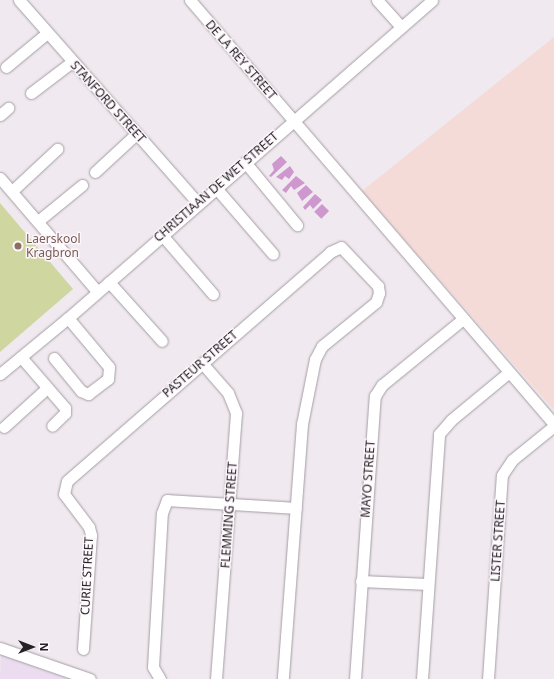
<!DOCTYPE html>
<style>
body{margin:0}
#map{position:relative;width:554px;height:679px;overflow:hidden;background:#f0e9ef;font-family:"Noto Sans",sans-serif}
div>[style]{position:absolute}
[style*='--x']{left:calc(var(--x)*1px);top:calc(var(--y)*1px);width:calc(var(--w)*1px);rotate:calc(var(--a)*1deg)}
.industrial>*{inset:0;background:#f5dbd8}
.education>*{inset:0;background:#ebdcef}
.green>*{inset:0;background:#d0d6a0}
.building>*{inset:0;background:#ce97ce;transform-origin:0 0}
.roads{filter:drop-shadow(0 0 1px #a49da3) drop-shadow(0 0 1px #a49da3)}
.minor>*{height:11px;margin:-5.5px;padding:0 5.5px;transform-origin:5.5px;border-radius:5.5px;background:#fff}
.dots>*{width:11px;height:11px;translate:-50% -50%;box-sizing:border-box;border:2px solid #fdf6fc;border-radius:50%}
span{translate:-50% -50%;white-space:nowrap;text-align:center;line-height:1.15;-webkit-text-stroke:3px #fdf6fc;paint-order:stroke}
.street-label{font-size:12px;color:#242224}
.education-label{font-size:12px;color:#785e54}
.left{translate:0 -50%;text-align:left}
.north{position:absolute;left:12px;top:627px;width:40px;height:40px;-webkit-text-stroke:3px #fdf6fc;paint-order:stroke;rotate:90deg;font-size:11px;font-weight:700;line-height:16px;text-align:center;color:#242224}
.north::after{content:'';display:block;margin:auto;width:14px;height:18px;background:#242224;clip-path:polygon(50% 0,100% 100%,50% 72%,0 100%)}
</style>
<div id="map">
<div class="industrial">
<i style="clip-path:polygon(554px 37px,554px 410px,362px 191px)"></i>
</div>
<div class="education">
<i style="clip-path:polygon(1px 654px,68px 679px,0 679px)"></i>
</div>
<div class="green">
<i style="clip-path:polygon(0 203px,73px 289px,0 352px)"></i>
</div>
<div class="building">
<i style="clip-path:polygon(281px 156px,287px 162px,271px 177px,269px 176px,274px 170px,272px 164px)"></i>
<i style="clip-path:polygon(290px 166px,294px 172px,289px 179px,285px 176px,282px 180px,276px 177px)"></i>
<i style="clip-path:polygon(296px 176px,305px 183px,294px 190px,291px 186px,286px 193px,282px 190px)"></i>
<i style="clip-path:polygon(306px 185px,313px 192px,302px 201px,297px 193px)"></i>
<i style="clip-path:polygon(315px 194px,322px 200px,313px 209px,310px 205px,305px 210px,303px 207px)"></i>
<i style="left:322px;top:204px;width:10px;height:11px;rotate:45deg"></i>
</div>
<div class="roads">
<div class="minor">
<i style="--x:19;--y:0;--w:271;--a:48.6"></i>
<i style="--x:190;--y:0;--w:559;--a:49.35"></i>
<i style="--x:377;--y:0;--w:36;--a:48"></i>
<i style="--x:6;--y:67;--w:53;--a:-39.7"></i>
<i style="--x:31;--y:93;--w:51;--a:-37.1"></i>
<i style="--x:0;--y:115;--w:11;--a:-41"></i>
<i style="--x:245;--y:162;--w:82;--a:50.5"></i>
<i style="--x:95;--y:172;--w:56;--a:-42.8"></i>
<i style="--x:0;--y:178;--w:149;--a:49.4"></i>
<i style="--x:216;--y:188;--w:87;--a:49.2"></i>
<i style="--x:12;--y:191;--w:62;--a:-43"></i>
<i style="--x:38;--y:221;--w:57;--a:-39.3"></i>
<i style="--x:162;--y:235;--w:78;--a:49.2"></i>
<i style="--x:109;--y:282;--w:79;--a:48.1"></i>
<i style="--x:21;--y:357;--w:67;--a:49.2"></i>
<i style="--x:65;--y:408;--w:5;--a:90"></i>
<i style="--x:65;--y:413;--w:18;--a:135"></i>
<i style="--x:54;--y:358;--w:43;--a:50.7"></i>
<i style="--x:81;--y:391;--w:8;--a:23"></i>
<i style="--x:88;--y:394;--w:25;--a:-37"></i>
<i style="--x:108;--y:379;--w:12;--a:-85"></i>
<i style="--x:109;--y:367;--w:64;--a:-129.9"></i>
<i style="--x:202;--y:363;--w:40;--a:49"></i>
<i style="--x:228;--y:393;--w:22;--a:68"></i>
<i style="--x:236;--y:413;--w:267;--a:94.3"></i>
<i style="--x:0;--y:374;--w:88;--a:-39.5"></i>
<i style="--x:68;--y:318;--w:483;--a:-41.1"></i>
<i style="--x:4;--y:427;--w:58;--a:-42.2"></i>
<i style="--x:361;--y:581;--w:67;--a:2.6"></i>
<i style="--x:0;--y:648;--w:95;--a:19"></i>
<i style="--x:83;--y:649;--w:114;--a:-86"></i>
<i style="--x:91;--y:535;--w:8;--a:-104"></i>
<i style="--x:89;--y:527;--w:41;--a:-127.1"></i>
<i style="--x:64;--y:494;--w:13;--a:-77"></i>
<i style="--x:67;--y:481;--w:349;--a:-41"></i>
<i style="--x:330;--y:252;--w:12;--a:-24"></i>
<i style="--x:341;--y:247;--w:54;--a:46.5"></i>
<i style="--x:378;--y:286;--w:7;--a:82"></i>
<i style="--x:379;--y:293;--w:9;--a:108"></i>
<i style="--x:376;--y:302;--w:70;--a:140.8"></i>
<i style="--x:322;--y:346;--w:15;--a:118"></i>
<i style="--x:315;--y:359;--w:66;--a:101.3"></i>
<i style="--x:302;--y:424;--w:256;--a:94.3"></i>
<i style="--x:160;--y:679;--w:14;--a:-120"></i>
<i style="--x:153;--y:667;--w:154;--a:-86.7"></i>
<i style="--x:162;--y:513;--w:14;--a:-69"></i>
<i style="--x:167;--y:500;--w:129;--a:3.5"></i>
<i style="--x:355;--y:679;--w:284;--a:-86"></i>
<i style="--x:375;--y:396;--w:13;--a:-58"></i>
<i style="--x:382;--y:385;--w:104;--a:-39.2"></i>
<i style="--x:422;--y:679;--w:246;--a:-86"></i>
<i style="--x:439;--y:434;--w:18;--a:-49"></i>
<i style="--x:451;--y:420;--w:75;--a:-39.6"></i>
<i style="--x:488;--y:679;--w:204;--a:-86.1"></i>
<i style="--x:502;--y:475;--w:18;--a:-56"></i>
<i style="--x:512;--y:460;--w:54;--a:-39"></i>
</div>
</div>
<div class="dots">
<i style="left:18px;top:246px;background:#8d6e63"></i>
</div>
<div class="street-label">
<span style="left:241px;top:60px;rotate:49deg">DE LA REY STREET</span>
<span style="left:108px;top:102px;rotate:48deg">STANFORD STREET</span>
<span style="left:216px;top:187px;rotate:-41deg">CHRISTIAAN DE WET STREET</span>
<span style="left:200px;top:364px;rotate:-41deg">PASTEUR STREET</span>
<span style="left:368px;top:479px;rotate:-86deg">MAYO STREET</span>
<span style="left:229px;top:515px;rotate:-86deg">FLEMMING STREET</span>
<span style="left:498px;top:541px;rotate:-86deg">LISTER STREET</span>
<span style="left:87px;top:576px;rotate:-87deg">CURIE STREET</span>
</div>
<div class="education-label">
<span class="left" style="left:26px;top:246px">Laerskool<br>Kragbron</span>
</div>
<div class="north">N</div>
</div>
